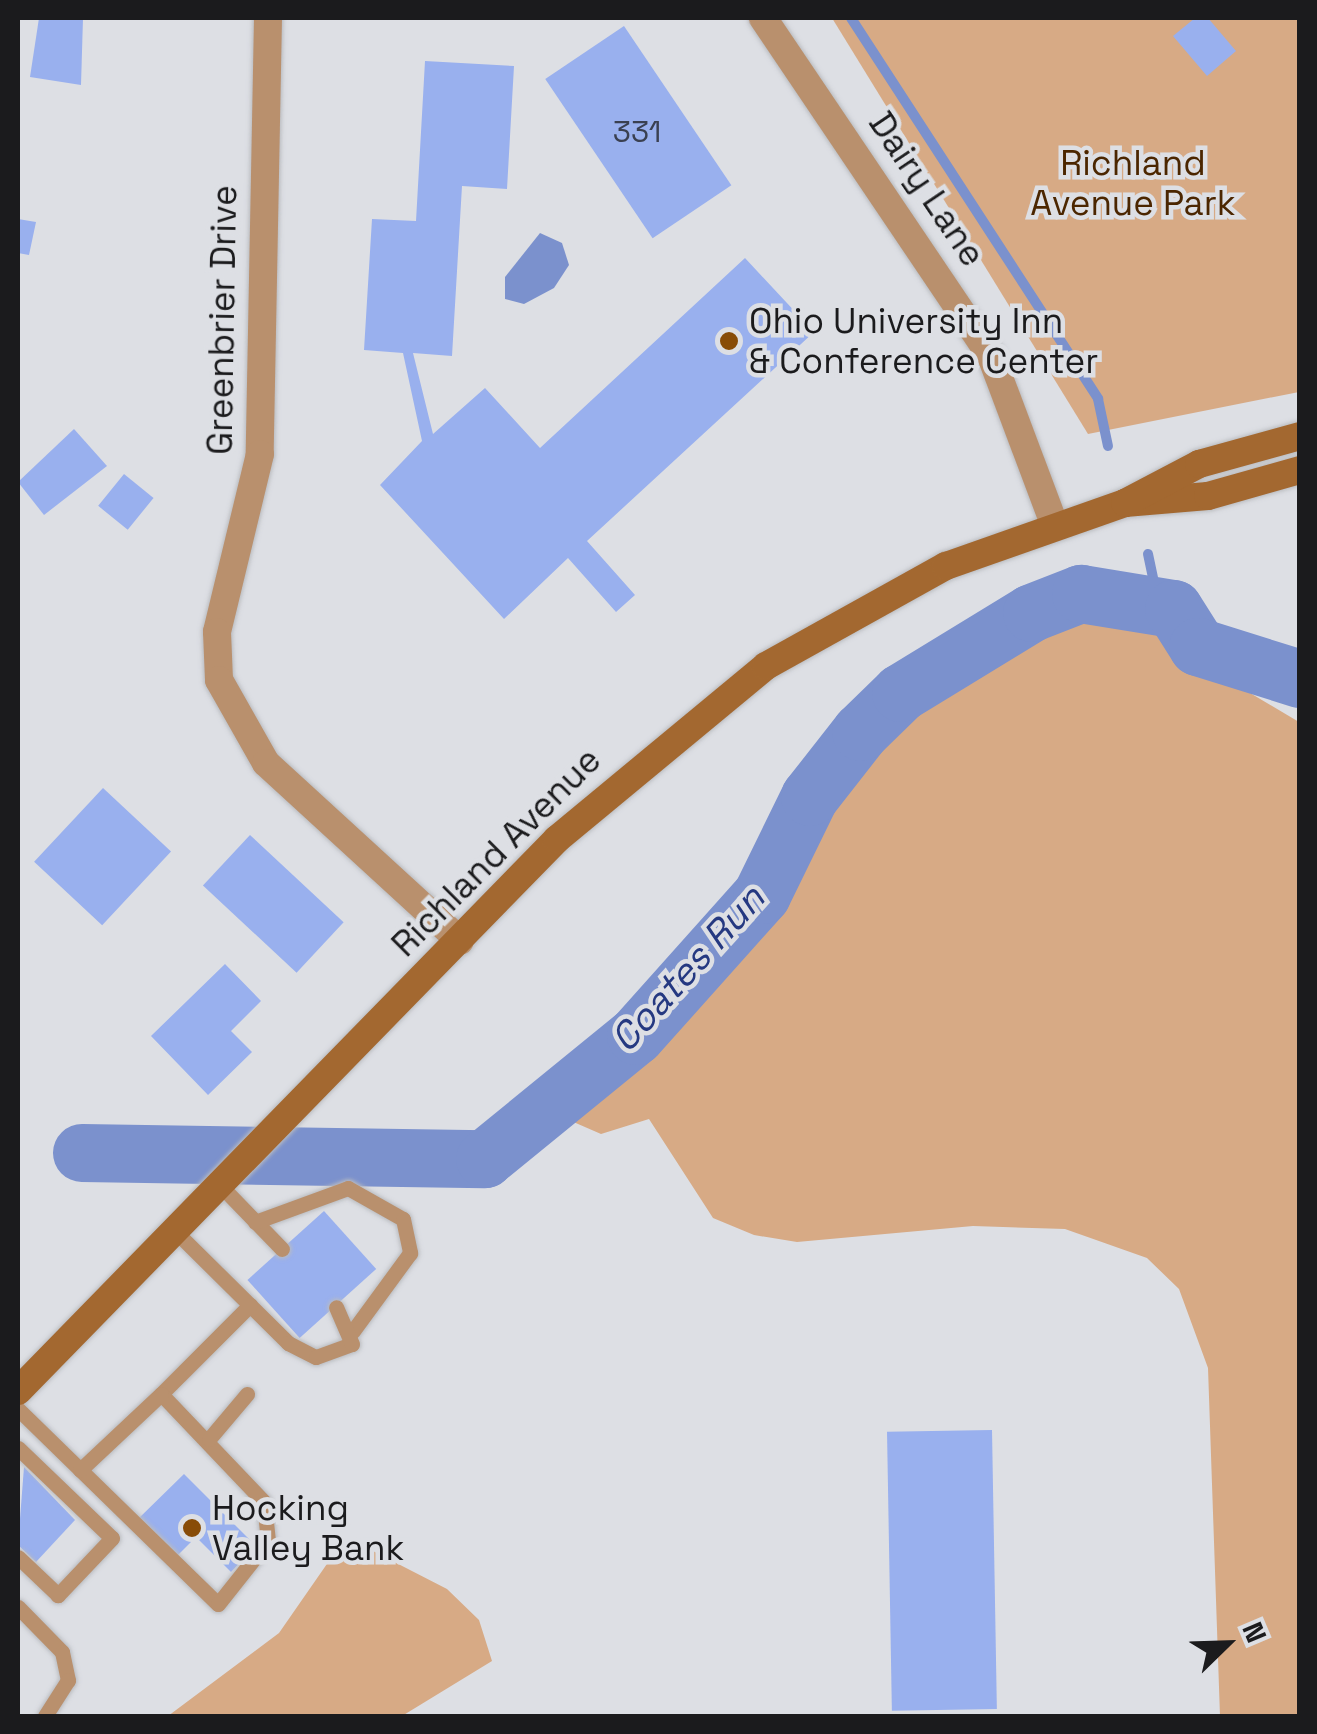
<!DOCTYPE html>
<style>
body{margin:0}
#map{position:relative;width:1317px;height:1734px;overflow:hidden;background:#dddfe4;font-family:"Space Grotesk",sans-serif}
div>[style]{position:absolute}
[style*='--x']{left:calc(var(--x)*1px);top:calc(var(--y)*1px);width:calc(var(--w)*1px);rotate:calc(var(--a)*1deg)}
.green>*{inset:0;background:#d7aa85}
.water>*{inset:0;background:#7b91cd}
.stream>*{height:10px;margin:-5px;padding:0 5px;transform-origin:5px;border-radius:5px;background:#7b91cd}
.river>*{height:58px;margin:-29px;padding:0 29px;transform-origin:29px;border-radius:29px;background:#7b91cd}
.building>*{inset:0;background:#99b0ee;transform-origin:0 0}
.roads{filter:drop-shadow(0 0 2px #babcc0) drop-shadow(0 0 2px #babcc0)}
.service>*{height:15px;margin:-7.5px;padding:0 7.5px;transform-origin:7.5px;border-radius:7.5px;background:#b9906d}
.minor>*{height:28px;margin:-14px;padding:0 14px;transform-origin:14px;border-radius:14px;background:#b9906d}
.tertiary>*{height:28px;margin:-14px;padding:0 14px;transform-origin:14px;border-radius:14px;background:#b9906d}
.secondary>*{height:28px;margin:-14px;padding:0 14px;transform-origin:14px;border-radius:14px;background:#a36830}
.dots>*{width:28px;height:28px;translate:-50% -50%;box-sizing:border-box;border:5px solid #dddfe4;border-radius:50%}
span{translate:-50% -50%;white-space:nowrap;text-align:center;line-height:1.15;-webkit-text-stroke:9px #dddfe4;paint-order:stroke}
.number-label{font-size:30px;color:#3a4051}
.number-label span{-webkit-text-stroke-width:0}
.park-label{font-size:35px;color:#4b2600}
.street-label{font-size:35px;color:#1b1b1d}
.poi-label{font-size:35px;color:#1b1b1d}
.left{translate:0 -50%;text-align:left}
.water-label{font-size:38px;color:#253981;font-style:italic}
.frame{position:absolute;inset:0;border:20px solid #1b1b1d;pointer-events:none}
.north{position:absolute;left:1177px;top:1594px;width:100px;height:100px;-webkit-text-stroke:8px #dddfe4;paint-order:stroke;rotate:67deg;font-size:28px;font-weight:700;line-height:40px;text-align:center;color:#1b1b1d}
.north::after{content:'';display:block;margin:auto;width:35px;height:45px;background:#1b1b1d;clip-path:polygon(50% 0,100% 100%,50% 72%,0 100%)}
</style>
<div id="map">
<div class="green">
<i style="clip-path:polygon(832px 18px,1299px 18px,1299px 392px,1088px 434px)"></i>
<i style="clip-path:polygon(1064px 585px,1107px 588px,1146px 605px,1245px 690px,1299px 722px,1299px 1716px,1220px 1716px,1208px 1368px,1179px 1289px,1147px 1258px,1065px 1229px,973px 1226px,797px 1242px,754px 1235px,713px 1218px,649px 1119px,601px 1134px,562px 1117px,549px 1076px,624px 1040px,663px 989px,740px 918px,815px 769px,848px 725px)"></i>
<i style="clip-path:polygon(371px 1550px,447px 1589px,479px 1620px,492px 1661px,402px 1716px,168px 1716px,279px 1633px,329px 1561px)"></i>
</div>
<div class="water">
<i style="clip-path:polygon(540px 233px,562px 243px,569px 265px,554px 288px,524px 304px,505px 299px,505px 277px)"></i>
</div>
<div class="stream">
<i style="--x:851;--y:18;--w:454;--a:57"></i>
<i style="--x:1098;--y:399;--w:48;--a:78"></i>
<i style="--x:1148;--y:554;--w:53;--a:78.1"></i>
</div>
<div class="river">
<i style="--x:82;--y:1153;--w:403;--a:0.9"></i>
<i style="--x:485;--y:1159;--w:195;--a:-39.2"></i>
<i style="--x:636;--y:1036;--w:189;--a:-48.2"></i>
<i style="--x:762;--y:895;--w:109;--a:-63.9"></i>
<i style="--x:810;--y:797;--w:83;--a:-51.9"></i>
<i style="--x:861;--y:732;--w:56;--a:-44.3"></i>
<i style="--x:901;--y:693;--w:153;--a:-31.4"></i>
<i style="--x:1032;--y:613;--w:53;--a:-21.2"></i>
<i style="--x:1081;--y:594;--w:94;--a:9.2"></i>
<i style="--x:1174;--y:609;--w:45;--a:57.7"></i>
<i style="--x:1198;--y:647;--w:107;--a:17.4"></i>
</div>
<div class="building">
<i style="clip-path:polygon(39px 18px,83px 18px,81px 85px,30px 77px)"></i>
<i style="clip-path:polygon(1195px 18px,1208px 18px,1236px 51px,1207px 76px,1173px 36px)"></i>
<i style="left:624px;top:26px;width:192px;height:95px;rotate:56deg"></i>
<i style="clip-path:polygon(425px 61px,514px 66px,507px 189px,462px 186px,452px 356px,413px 353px,433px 434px,485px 388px,540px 448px,745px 258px,814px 332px,587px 541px,635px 595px,616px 612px,568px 558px,504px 619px,380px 485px,422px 441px,403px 353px,364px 350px,372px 219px,416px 221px)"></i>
<i style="clip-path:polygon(18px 219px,36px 222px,29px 255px,18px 253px)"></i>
<i style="clip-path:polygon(74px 429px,107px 466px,44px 515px,18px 482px)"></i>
<i style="left:124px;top:474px;width:38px;height:41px;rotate:39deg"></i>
<i style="left:103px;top:788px;width:93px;height:101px;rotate:43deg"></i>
<i style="left:250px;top:835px;width:128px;height:69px;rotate:43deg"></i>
<i style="clip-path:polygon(225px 964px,261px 1001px,231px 1031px,252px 1052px,208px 1095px,151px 1036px)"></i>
<i style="left:324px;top:1211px;width:78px;height:103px;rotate:48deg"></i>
<i style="left:992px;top:1430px;width:279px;height:105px;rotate:89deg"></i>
<i style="clip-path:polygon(24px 1467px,75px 1520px,36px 1562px,18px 1545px)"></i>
<i style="clip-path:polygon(184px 1474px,256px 1546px,231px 1572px,196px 1537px,175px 1558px,137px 1520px)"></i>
</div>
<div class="roads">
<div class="service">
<i style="--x:220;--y:1185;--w:89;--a:45.9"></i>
<i style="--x:255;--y:1222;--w:99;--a:-20.1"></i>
<i style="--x:348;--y:1188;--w:63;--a:29.4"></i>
<i style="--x:403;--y:1219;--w:35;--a:78"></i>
<i style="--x:410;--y:1253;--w:97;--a:126.2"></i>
<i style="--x:176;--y:1232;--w:158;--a:44.7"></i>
<i style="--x:288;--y:1343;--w:31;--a:27"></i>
<i style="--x:316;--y:1357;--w:38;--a:-20"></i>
<i style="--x:352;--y:1344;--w:40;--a:-113.4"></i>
<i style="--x:161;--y:1394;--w:126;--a:-45"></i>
<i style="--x:18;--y:1409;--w:279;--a:44.3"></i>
<i style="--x:218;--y:1604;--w:80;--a:-51.6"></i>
<i style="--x:268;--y:1541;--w:39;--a:-96"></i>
<i style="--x:264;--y:1502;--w:149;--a:-133.6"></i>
<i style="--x:161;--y:1394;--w:111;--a:136.8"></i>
<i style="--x:209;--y:1439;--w:59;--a:-49.8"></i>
<i style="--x:18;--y:1448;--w:130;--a:43.8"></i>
<i style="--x:112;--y:1538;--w:79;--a:133.5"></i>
<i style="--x:58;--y:1595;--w:55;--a:-136.5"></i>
<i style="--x:18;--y:1607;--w:63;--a:45.6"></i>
<i style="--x:62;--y:1652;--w:29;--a:78"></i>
<i style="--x:68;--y:1680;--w:43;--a:122.6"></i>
</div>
<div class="minor">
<i style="--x:268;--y:18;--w:436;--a:91.1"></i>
<i style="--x:260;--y:454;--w:183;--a:103.6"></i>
<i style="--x:217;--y:632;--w:48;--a:87.6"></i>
<i style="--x:219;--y:680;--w:95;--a:60.5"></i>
<i style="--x:266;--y:763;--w:263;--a:42.5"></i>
</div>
<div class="tertiary">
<i style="--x:763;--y:18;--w:408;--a:56"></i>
<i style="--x:991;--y:356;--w:179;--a:69.4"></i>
</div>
<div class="secondary">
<i style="--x:1125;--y:503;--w:83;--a:-4.8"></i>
<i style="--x:1208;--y:496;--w:96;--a:-15.8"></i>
<i style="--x:18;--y:1391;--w:772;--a:-45.68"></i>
<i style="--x:557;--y:839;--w:271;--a:-39.6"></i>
<i style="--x:766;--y:666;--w:206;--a:-29.1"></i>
<i style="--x:946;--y:566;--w:190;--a:-19.4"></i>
<i style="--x:1125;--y:503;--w:84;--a:-27.8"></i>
<i style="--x:1199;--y:464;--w:105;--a:-15.5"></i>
</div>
</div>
<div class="dots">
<i style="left:729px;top:341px;background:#884c07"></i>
<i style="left:192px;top:1528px;background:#884c07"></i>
</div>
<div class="number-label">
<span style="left:637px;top:132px">331</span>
</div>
<div class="park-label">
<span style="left:1133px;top:183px">Richland<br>Avenue Park</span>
</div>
<div class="street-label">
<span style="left:927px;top:189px;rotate:56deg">Dairy Lane</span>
<span style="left:222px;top:320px;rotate:-89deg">Greenbrier Drive</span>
<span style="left:496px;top:852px;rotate:-45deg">Richland Avenue</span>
</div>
<div class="poi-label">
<span class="left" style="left:749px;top:341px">Ohio University Inn<br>&amp; Conference Center</span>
<span class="left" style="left:212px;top:1528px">Hocking<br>Valley Bank</span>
</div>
<div class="water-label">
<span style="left:688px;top:969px;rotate:-48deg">Coates Run</span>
</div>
<div class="frame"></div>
<div class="north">N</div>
</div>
